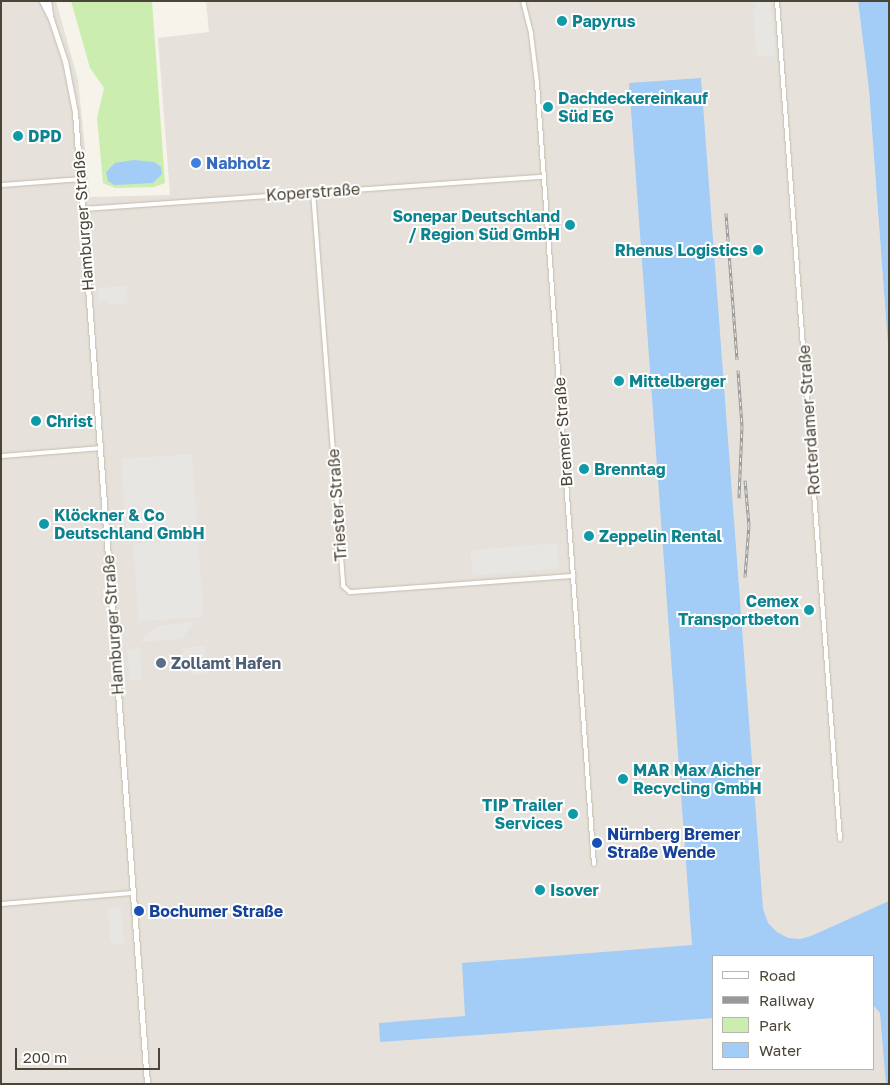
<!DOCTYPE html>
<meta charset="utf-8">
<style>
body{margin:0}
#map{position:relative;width:890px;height:1085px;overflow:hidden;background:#f6f3ea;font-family:"Golos Text",sans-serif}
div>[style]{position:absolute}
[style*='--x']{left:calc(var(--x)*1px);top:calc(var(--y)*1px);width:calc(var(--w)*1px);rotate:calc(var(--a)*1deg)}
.industrial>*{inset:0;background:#e6e2db}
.green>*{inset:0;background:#ccedb0}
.parking>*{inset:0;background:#e7e6e2;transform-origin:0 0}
.water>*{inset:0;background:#a3ccf6}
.roads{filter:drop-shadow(0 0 1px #c3bdab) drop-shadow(0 0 1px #c3bdab)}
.minor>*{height:4px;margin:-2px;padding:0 2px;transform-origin:2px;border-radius:2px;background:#fff}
.tertiary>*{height:5px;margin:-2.5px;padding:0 2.5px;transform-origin:2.5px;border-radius:2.5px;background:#fff}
.rail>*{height:3px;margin-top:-1.5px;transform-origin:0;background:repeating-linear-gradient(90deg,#fff 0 4px,#999 0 8px);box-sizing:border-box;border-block:1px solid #999}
.dots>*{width:14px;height:14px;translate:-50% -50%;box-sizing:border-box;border:2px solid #fff;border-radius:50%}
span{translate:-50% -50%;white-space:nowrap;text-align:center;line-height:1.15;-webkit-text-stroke:4px #fff;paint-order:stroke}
.culture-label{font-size:16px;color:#0d838f;font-weight:700}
.left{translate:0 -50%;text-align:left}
.right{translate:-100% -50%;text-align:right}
.shop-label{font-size:16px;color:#366cbe;font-weight:700}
.street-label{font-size:16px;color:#4b4537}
.service-label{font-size:16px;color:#4e5e75;font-weight:700}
.transit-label{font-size:16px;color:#164399;font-weight:700}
.frame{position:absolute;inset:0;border:2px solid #4b4537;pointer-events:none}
.legend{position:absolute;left:712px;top:955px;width:162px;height:115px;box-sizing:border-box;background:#fff;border:1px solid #b7b5af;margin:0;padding:6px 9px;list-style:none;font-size:15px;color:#4b4537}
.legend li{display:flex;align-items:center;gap:10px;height:25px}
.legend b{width:25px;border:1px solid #b7b5af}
.scale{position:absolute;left:15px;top:1048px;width:145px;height:22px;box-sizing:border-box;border:2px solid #4b4537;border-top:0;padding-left:6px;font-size:15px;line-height:18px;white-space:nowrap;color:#4b4537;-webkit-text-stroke:4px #fff;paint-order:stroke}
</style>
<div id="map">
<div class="industrial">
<i style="clip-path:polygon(evenodd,1px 1px,56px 1px,78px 80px,90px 197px,170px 195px,158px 38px,209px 32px,206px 1px,858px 1px,869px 90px,889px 359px,889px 1084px,1px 1084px,1px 1px,714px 956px,874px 956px,874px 1069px,714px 1069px,714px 956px)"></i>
</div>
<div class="green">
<i style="clip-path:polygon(71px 1px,152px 1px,165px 183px,154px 187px,115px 188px,103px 183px,97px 118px,104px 88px,90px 68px)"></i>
</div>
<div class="parking">
<i style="clip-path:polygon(755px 1px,770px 1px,776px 55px,757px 57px,753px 10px,756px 10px)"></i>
<i style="clip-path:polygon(126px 286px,128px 303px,108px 305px,107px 301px,99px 301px,98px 288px)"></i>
<i style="left:192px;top:454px;width:77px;height:71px;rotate:86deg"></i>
<i style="left:198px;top:539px;width:78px;height:65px;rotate:86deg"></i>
<i style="left:557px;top:543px;width:25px;height:87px;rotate:85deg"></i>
<i style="clip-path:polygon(194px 622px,182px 639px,140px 642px,156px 626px)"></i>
<i style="clip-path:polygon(205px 646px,207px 673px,192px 675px,192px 671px,184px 672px,182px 648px)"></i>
<i style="left:139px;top:648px;width:31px;height:12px;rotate:84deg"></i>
<i style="clip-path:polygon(121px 908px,124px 943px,113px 944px,110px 940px,108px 909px)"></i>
</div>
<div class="water">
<i style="clip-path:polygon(858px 1px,889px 1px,889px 359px,869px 90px)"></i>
<i style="clip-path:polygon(701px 78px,763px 909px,768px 923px,777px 932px,788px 938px,800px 939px,811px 936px,889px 901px,889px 1084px,886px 1084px,880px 1013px,874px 1006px,874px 956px,714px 956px,714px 1018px,380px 1042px,379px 1023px,465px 1016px,462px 963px,692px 945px,629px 83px)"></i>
<i style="clip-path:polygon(134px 160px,154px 162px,161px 167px,162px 174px,153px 183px,114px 185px,108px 181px,106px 172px,115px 163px)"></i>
</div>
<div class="roads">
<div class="minor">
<i style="--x:523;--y:1;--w:34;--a:76"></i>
<i style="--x:531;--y:34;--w:49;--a:83"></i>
<i style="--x:537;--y:83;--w:783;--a:85.83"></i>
<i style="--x:777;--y:1;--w:840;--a:85.7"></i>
<i style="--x:1;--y:185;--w:79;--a:-4.3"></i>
<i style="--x:313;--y:192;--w:395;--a:85.6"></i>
<i style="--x:343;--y:586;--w:9;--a:41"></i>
<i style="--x:350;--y:592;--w:224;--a:-4.1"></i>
<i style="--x:82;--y:209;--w:463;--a:-4"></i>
<i style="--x:1;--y:456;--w:99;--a:-4.6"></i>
<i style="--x:1;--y:904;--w:132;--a:-4.8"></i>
</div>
<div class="tertiary">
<i style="--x:42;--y:1;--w:20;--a:63"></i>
<i style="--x:51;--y:19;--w:44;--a:71.6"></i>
<i style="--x:65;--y:61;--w:52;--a:78.9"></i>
<i style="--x:75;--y:112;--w:975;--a:85.76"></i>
<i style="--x:48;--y:1;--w:13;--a:81"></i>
</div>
</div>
<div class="rail">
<i style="--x:726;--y:213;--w:147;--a:85.7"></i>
<i style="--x:738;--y:370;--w:56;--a:85.9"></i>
<i style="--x:742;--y:426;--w:72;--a:92.4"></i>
<i style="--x:745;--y:577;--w:52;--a:-85.6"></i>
<i style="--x:749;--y:525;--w:45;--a:-95.1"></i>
</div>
<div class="dots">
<i style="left:562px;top:21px;background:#0f9aa8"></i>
<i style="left:548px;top:107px;background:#0f9aa8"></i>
<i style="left:18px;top:136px;background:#0f9aa8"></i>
<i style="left:196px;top:163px;background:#3f7fe0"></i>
<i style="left:570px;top:225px;background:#0f9aa8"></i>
<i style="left:758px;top:250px;background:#0f9aa8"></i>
<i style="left:619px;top:381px;background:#0f9aa8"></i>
<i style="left:36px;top:421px;background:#0f9aa8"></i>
<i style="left:584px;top:469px;background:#0f9aa8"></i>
<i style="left:44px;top:524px;background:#0f9aa8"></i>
<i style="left:589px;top:536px;background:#0f9aa8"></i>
<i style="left:809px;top:610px;background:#0f9aa8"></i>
<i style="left:161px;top:663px;background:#5c6f8a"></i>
<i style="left:623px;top:779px;background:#0f9aa8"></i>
<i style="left:573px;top:814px;background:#0f9aa8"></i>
<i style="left:597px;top:843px;background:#1a4fb4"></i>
<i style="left:540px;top:890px;background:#0f9aa8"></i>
<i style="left:139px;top:911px;background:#1a4fb4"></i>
</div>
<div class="culture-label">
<span class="left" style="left:572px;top:21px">Papyrus</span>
<span class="left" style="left:558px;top:107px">Dachdeckereinkauf<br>Süd EG</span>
<span class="left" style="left:28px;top:136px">DPD</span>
<span class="right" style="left:560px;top:225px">Sonepar Deutschland<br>/ Region Süd GmbH</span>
<span class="right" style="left:748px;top:250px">Rhenus Logistics</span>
<span class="left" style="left:629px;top:381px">Mittelberger</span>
<span class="left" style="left:46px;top:421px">Christ</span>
<span class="left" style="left:594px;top:469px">Brenntag</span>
<span class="left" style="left:54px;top:524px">Klöckner &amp; Co<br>Deutschland GmbH</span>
<span class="left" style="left:599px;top:536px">Zeppelin Rental</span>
<span class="right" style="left:799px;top:610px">Cemex<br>Transportbeton</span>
<span class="left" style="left:633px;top:779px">MAR Max Aicher<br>Recycling GmbH</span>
<span class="right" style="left:563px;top:814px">TIP Trailer<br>Services</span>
<span class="left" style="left:550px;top:890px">Isover</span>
</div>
<div class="shop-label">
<span class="left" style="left:206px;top:163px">Nabholz</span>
</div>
<div class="street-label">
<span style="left:313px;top:192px;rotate:-4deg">Koperstraße</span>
<span style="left:83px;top:221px;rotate:-94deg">Hamburger Straße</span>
<span style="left:809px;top:420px;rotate:-94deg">Rotterdamer Straße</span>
<span style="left:563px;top:432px;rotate:-94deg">Bremer Straße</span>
<span style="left:337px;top:505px;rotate:-94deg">Triester Straße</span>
<span style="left:113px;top:625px;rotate:-94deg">Hamburger Straße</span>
</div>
<div class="service-label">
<span class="left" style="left:171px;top:663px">Zollamt Hafen</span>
</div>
<div class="transit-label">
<span class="left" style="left:607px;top:843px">Nürnberg Bremer<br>Straße Wende</span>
<span class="left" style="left:149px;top:911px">Bochumer Straße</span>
</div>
<div class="frame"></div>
<ul class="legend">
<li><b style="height:6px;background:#fff"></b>Road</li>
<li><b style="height:6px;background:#999"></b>Railway</li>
<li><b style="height:14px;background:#ccedb0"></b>Park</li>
<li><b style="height:14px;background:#a3ccf6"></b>Water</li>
</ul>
<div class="scale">200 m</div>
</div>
